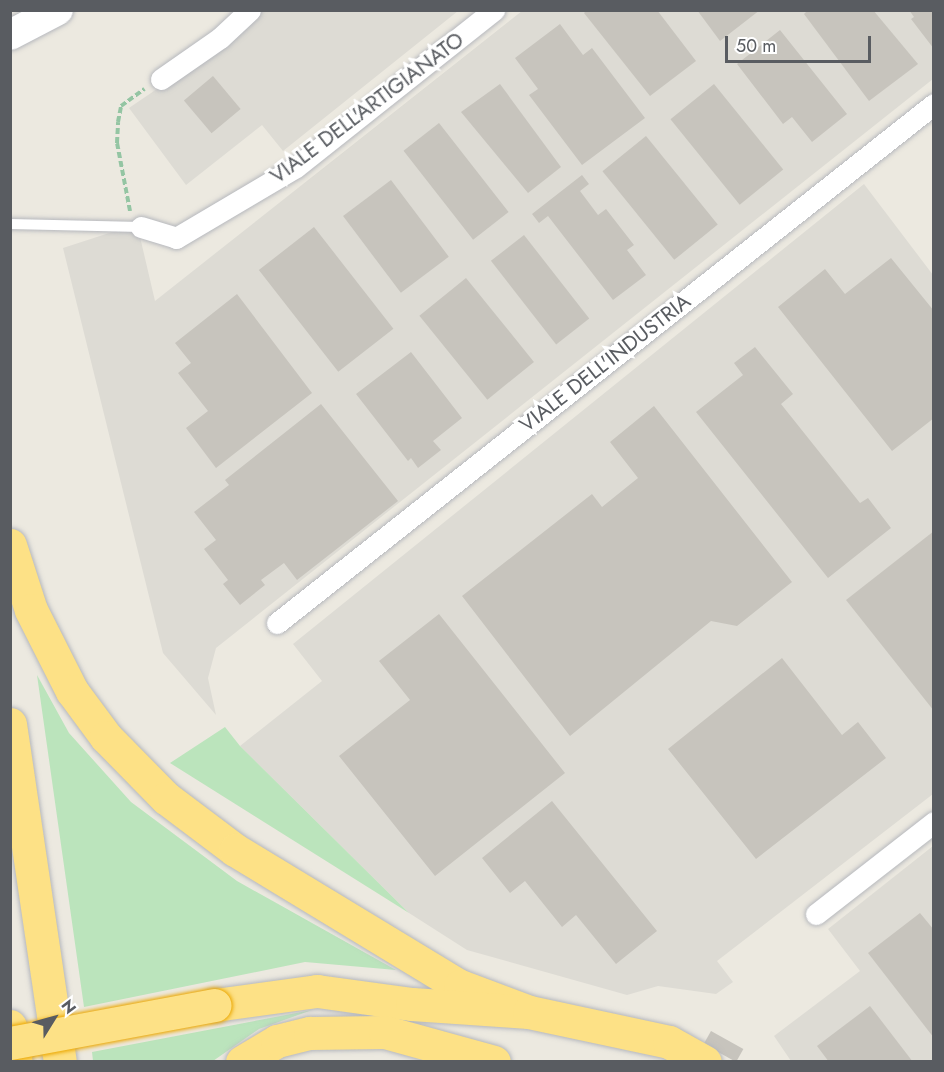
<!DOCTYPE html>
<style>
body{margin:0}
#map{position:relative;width:944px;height:1072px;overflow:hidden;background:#ece9e0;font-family:Jost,sans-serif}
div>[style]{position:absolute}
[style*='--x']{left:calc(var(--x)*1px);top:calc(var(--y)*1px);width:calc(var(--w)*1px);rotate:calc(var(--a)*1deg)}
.industrial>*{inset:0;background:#dddbd4}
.green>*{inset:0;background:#bbe4bc}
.building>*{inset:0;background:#c7c4bd;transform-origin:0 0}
.path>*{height:4px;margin-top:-2px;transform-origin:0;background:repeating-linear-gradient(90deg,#94c5a3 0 6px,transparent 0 9px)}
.roads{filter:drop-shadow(0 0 2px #b6b8bd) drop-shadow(0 0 2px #b6b8bd)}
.lane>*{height:10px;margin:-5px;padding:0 5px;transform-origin:5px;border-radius:5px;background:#fff}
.street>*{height:21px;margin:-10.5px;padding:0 10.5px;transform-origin:10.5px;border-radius:10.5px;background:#fff}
.secondary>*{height:30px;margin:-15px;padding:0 15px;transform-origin:15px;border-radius:15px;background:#fff}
.highway>*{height:33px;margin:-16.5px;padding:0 16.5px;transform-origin:16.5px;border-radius:16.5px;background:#fde186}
.bridges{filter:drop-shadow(0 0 2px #eba700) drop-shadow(0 0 2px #eba700)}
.highway-bridge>*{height:33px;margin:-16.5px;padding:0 16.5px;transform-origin:16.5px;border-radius:16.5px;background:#fde186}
span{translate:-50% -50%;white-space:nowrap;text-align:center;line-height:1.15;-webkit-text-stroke:6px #fff;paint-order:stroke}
.street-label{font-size:21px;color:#595c61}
.frame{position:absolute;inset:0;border:12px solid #595c61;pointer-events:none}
.north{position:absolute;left:24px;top:988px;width:60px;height:60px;-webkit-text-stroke:4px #fff;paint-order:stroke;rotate:53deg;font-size:16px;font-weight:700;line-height:24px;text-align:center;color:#595c61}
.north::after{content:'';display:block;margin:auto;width:21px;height:27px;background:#595c61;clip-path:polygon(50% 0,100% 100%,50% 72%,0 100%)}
.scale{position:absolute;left:725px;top:36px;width:146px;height:27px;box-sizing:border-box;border:3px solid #595c61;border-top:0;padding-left:8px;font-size:18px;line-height:21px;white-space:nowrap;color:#595c61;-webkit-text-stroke:4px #fff;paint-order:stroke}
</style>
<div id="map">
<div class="industrial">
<i style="clip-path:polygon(258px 11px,458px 11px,283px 151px,262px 125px,186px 185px,129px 108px,239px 33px)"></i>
<i style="clip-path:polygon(522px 11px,933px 11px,933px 79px,216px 648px,208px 678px,216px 715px,163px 653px,63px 248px,137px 224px,155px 301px)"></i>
<i style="clip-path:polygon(864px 184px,933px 275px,933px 794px,717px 961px,733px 982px,716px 994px,658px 986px,627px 995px,467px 950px,409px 913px,240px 746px,322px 681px,293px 644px)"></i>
<i style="clip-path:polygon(933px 846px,933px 1061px,791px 1061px,774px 1036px,860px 971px,828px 929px)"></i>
</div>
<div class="green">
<i style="clip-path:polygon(37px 675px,69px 733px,131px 802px,237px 881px,396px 970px,305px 962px,84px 1007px)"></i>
<i style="clip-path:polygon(225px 727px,240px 746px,409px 913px,170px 763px)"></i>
<i style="clip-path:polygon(312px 1010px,259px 1029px,213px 1061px,93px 1061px,92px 1052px)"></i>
</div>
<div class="building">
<i style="clip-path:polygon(587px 10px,657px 10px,696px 61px,650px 96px,584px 13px)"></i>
<i style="clip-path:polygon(697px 10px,760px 10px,720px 41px)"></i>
<i style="clip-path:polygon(808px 10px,873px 10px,918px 64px,869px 101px,804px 14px)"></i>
<i style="clip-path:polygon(909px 10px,934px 10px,934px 49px,911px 19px,914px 17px)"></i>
<i style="clip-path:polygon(560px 24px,583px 55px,592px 48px,645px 118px,582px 165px,529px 95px,538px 89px,515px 58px)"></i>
<i style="clip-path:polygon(780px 30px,847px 114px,812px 142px,792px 117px,783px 124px,737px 64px)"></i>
<i style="left:213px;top:76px;width:43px;height:38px;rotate:50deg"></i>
<i style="clip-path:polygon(500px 84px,561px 167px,528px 193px,461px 112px)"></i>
<i style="left:714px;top:84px;width:110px;height:56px;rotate:51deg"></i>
<i style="left:439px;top:123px;width:113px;height:45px;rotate:52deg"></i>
<i style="left:646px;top:136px;width:114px;height:56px;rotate:51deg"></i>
<i style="clip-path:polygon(582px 175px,589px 184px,580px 191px,598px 215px,606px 209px,634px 245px,627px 250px,646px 275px,613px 300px,548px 216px,539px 223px,532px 214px)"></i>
<i style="left:391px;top:180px;width:96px;height:60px;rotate:53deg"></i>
<i style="left:314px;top:227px;width:129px;height:70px;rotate:52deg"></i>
<i style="left:524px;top:235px;width:106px;height:42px;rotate:52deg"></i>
<i style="clip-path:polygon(891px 258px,934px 311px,934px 418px,892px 451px,778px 307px,825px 269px,845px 294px)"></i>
<i style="left:466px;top:278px;width:108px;height:60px;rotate:51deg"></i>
<i style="clip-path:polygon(237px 294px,312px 393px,216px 468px,186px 428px,208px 411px,178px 373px,191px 363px,175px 343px)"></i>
<i style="clip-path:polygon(755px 347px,793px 394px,781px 404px,860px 503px,868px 498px,891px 528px,828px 578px,696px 412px,743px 375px,734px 363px)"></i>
<i style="clip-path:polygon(411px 352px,462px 418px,433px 441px,441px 450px,418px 468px,411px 458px,408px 461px,356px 394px)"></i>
<i style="clip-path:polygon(321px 404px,398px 501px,297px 580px,284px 563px,261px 580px,265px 585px,240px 605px,223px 584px,228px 580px,204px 549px,216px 540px,194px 512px,229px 485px,225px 480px)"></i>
<i style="clip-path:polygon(654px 406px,792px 582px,737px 626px,711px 621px,570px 736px,462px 596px,592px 494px,602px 507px,638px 478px,610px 442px)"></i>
<i style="clip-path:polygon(934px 531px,934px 711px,846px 600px)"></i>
<i style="clip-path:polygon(439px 614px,565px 773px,435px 876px,339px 756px,410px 700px,379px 661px)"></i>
<i style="clip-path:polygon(782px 658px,842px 735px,858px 722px,886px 758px,756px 859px,668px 749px)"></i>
<i style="clip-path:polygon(552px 801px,657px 931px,616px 964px,576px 915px,562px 927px,525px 881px,510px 893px,482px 858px)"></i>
<i style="clip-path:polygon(920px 913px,934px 930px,934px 1038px,868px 953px)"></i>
<i style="clip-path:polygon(870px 1006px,913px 1062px,829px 1062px,817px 1046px)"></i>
<i style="left:711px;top:1031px;width:37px;height:15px;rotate:29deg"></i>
</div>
<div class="path">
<i style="--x:130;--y:211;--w:69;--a:-100.8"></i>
<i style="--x:117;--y:143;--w:21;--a:-87"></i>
<i style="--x:118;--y:122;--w:16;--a:-79"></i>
<i style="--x:121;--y:106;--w:29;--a:-36"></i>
</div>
<div class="roads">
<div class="lane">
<i style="--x:10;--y:224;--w:131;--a:1.3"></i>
</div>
<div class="street">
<i style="--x:161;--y:79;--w:72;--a:-34.8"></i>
<i style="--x:220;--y:38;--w:41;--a:-43"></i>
<i style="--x:141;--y:227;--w:37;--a:17"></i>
<i style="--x:176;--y:238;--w:139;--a:-30.6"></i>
<i style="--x:296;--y:167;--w:253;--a:-38.4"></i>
<i style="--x:277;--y:623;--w:837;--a:-38.31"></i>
<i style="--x:816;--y:914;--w:150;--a:-37.9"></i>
</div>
<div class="secondary">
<i style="--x:10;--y:35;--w:54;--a:-27.5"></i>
</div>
<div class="highway">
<i style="--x:10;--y:545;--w:68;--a:72.1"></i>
<i style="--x:31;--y:610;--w:91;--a:63.2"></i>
<i style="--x:72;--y:691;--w:57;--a:53.5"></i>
<i style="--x:106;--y:737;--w:86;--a:45.5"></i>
<i style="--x:166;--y:798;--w:86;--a:37"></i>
<i style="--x:235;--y:850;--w:263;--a:31.2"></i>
<i style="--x:460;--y:986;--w:74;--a:20.6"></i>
<i style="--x:10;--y:724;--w:342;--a:81.6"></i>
<i style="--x:215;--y:1005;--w:103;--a:-7.8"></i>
<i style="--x:317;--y:991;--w:96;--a:7.8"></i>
<i style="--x:412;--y:1004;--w:117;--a:3.9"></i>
<i style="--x:529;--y:1012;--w:143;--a:12.1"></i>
<i style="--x:669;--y:1042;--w:41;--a:29.1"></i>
<i style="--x:10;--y:1026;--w:36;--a:81"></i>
<i style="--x:242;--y:1062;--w:41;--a:-31"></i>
<i style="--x:277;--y:1041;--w:34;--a:-14"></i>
<i style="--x:310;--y:1033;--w:75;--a:-0.8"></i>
<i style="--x:385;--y:1032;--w:113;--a:15.4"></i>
</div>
</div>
<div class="bridges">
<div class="highway-bridge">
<i style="--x:10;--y:1043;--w:208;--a:-10.5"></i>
</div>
</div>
<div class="street-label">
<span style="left:367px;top:108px;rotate:-37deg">VIALE DELL'ARTIGIANATO</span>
<span style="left:605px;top:363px;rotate:-38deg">VIALE DELL'INDUSTRIA</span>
</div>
<div class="frame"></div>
<div class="north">N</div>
<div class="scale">50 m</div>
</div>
